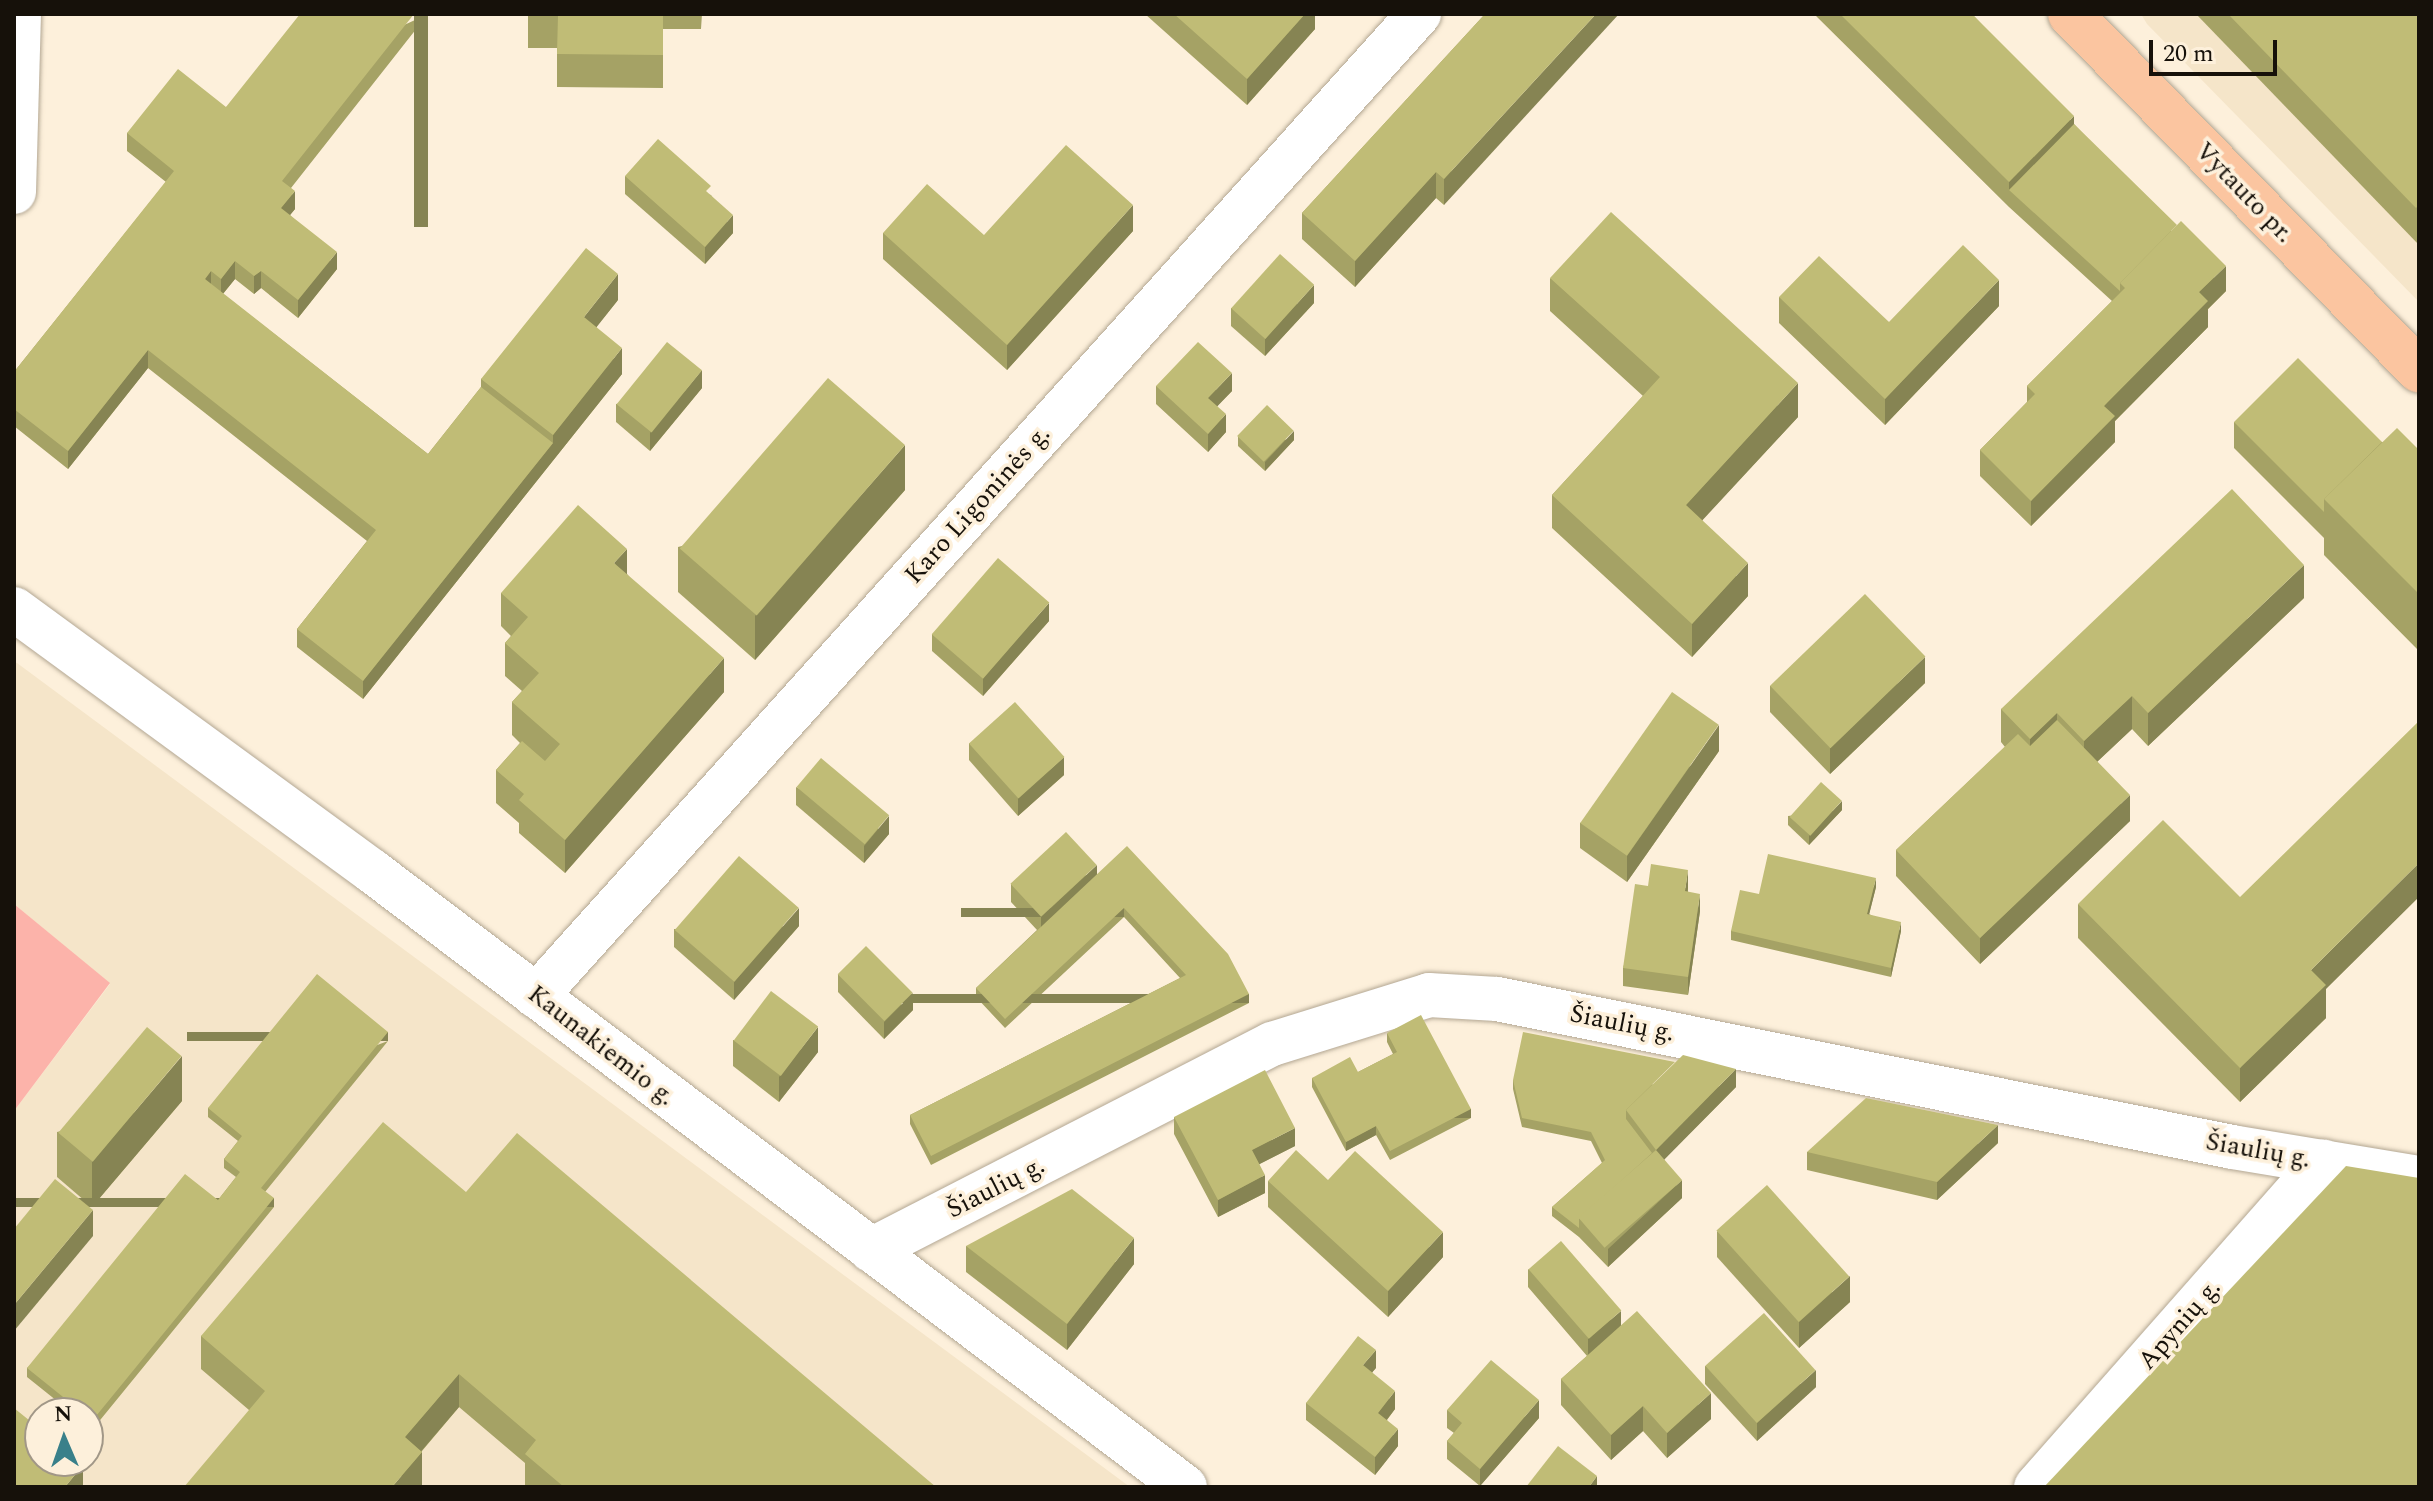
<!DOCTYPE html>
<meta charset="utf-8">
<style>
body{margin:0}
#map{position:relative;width:2433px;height:1501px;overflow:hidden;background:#fdf0db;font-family:Spectral,serif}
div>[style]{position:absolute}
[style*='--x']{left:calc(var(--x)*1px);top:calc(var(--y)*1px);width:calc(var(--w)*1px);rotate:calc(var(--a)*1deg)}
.built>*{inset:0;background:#f5e5c9}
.green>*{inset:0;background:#fcb3aa}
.roads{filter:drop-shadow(0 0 2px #b3a793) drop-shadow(0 0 2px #b3a793)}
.minor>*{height:44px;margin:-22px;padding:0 22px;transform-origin:22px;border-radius:22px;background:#fff}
.primary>*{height:44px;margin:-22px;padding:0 22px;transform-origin:22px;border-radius:22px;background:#fbc5a0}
.wall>*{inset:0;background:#a5a265}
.shaded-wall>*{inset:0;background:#868453;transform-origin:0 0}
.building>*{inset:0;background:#c0bc76;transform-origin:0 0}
span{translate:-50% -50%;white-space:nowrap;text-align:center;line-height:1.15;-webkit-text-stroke:7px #fdf0db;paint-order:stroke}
.street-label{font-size:26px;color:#16110a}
.frame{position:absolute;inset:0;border:16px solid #16110a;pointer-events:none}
.north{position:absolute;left:24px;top:1397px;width:80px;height:80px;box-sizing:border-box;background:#fdf0db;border:2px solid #a19787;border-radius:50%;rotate:358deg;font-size:22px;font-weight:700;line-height:32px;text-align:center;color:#16110a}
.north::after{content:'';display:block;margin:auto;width:28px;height:36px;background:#39808a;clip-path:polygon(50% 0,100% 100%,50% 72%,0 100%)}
.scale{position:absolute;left:2149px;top:40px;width:128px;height:36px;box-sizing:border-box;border:4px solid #16110a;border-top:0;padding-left:10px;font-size:24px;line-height:28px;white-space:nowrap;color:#16110a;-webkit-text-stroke:6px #fdf0db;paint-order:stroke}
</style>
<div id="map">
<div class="built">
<i style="clip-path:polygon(2141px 14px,2419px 14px,2419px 302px,2147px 24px)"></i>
<i style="clip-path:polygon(evenodd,14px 662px,17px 663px,1130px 1487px,14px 1487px,14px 1111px,110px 984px,14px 904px,14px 662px,40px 1413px,88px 1413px,88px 1461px,40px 1461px,40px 1413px)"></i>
</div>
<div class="green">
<i style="clip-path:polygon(14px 904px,110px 983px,14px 1111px)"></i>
</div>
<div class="roads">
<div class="minor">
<i style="--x:14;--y:192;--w:178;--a:-88.4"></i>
<i style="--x:14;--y:609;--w:444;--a:36.2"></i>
<i style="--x:372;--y:871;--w:1020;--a:37.15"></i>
<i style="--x:536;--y:996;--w:1321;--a:-48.04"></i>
<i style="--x:871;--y:1250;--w:451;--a:-27.2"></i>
<i style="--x:1272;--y:1044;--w:164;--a:-17.3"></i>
<i style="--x:1429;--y:995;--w:68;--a:3.4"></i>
<i style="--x:1497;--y:999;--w:750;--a:11.38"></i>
<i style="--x:2232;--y:1147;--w:190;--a:9.4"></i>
<i style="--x:2036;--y:1487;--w:434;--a:-48.6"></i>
</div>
<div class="primary">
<i style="--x:2070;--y:14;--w:499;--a:45.6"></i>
</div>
</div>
<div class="wall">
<i style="clip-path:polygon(428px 14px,291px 188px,295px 209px,290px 215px,337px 269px,298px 318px,261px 288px,254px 294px,235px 279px,223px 294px,428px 454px,481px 387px,481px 379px,618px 300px,596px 327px,622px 374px,363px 699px,297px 647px,297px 629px,367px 541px,148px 368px,68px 469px,14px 426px,14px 372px,166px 182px,127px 151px,127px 133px,226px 107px)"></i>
<i style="clip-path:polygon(528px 14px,702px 14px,701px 29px,663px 29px,663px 88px,557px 87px,557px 48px,528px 48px)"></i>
<i style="clip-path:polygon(1145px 14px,1315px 14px,1315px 29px,1247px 105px)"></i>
<i style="clip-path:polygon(1485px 14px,1444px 205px,1436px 198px,1355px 287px,1302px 239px,1302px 213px)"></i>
<i style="clip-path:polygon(1814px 14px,1972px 14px,2074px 124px,2226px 291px,2208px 309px,2208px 327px,2115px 421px,2115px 442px,2031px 526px,1980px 476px,1980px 450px,2027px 402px,2027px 386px,2112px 301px,2009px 207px)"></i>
<i style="clip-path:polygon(2197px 14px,2419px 14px,2419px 245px,2197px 15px)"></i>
<i style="clip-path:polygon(625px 176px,711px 195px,733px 233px,705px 264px,625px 194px)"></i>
<i style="clip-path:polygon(1133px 231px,1007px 370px,883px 259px,883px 233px,984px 235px)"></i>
<i style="clip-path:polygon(1550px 278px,1798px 417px,1702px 520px,1748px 596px,1692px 657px,1552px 528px,1552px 495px,1643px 396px,1550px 311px)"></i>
<i style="clip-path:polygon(1779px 297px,1889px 322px,1999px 306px,1885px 425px,1779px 323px)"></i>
<i style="clip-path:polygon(1314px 303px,1265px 356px,1231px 326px,1231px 308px)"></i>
<i style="clip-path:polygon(1156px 386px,1232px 391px,1217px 406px,1226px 432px,1208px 452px,1156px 404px)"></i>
<i style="clip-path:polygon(702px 388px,650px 451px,616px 422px,616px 404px)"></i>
<i style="clip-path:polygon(2234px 422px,2382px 442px,2419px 450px,2419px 651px,2324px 555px,2324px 538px,2234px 448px)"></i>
<i style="clip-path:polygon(1238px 437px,1294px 440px,1265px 471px,1238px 446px)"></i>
<i style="clip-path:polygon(905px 490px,755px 660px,678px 592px,678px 547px)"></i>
<i style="clip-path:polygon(627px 574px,724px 692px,565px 873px,519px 833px,519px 823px,496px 803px,496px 770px,520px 743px,512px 735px,512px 702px,522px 691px,505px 676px,505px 643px,511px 636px,501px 626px,501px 593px)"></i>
<i style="clip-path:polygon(2304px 598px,2148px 746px,2132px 729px,2097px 762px,2130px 821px,1980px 964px,1896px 876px,1896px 850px,2005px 747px,2001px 742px,2001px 709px)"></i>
<i style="clip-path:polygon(1049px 621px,983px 696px,932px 651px,932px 634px)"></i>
<i style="clip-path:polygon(1925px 683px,1830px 774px,1770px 712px,1770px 686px)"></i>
<i style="clip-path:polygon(969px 743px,1064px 775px,1018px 816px,969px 760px)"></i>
<i style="clip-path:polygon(1719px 751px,1627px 882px,1580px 848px,1580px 823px)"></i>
<i style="clip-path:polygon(796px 787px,889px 834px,864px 863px,796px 805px)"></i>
<i style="clip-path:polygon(1842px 810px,1809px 845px,1788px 825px,1788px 816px)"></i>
<i style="clip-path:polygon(1097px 874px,1249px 1003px,931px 1165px,910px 1124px,910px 1115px,1180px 978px,1124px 917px,1005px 1028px,976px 997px,976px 988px,1037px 930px,1011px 902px,1011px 884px)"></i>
<i style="clip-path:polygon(1648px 886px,1688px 888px,1688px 892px,1700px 911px,1688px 995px,1623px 986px,1623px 968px)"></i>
<i style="clip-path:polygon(1876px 887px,1869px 914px,1901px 931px,1891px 977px,1731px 940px,1731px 931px,1759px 894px)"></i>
<i style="clip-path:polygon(2078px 904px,2326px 989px,2326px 1018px,2240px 1102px,2078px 938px)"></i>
<i style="clip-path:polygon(799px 926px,734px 1000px,674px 947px,674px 929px)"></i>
<i style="clip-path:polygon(838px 974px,913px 1010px,884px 1039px,838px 992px)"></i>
<i style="clip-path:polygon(1387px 1033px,1471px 1118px,1390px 1160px,1376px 1135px,1346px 1151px,1312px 1087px,1312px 1078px,1358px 1072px,1393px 1054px,1387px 1042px)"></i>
<i style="clip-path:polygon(733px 1040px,818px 1052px,779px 1102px,733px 1066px)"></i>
<i style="clip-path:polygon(388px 1041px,265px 1192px,274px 1207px,92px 1430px,88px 1426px,88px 1413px,72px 1413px,27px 1377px,27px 1368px,218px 1200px,236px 1177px,224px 1168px,224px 1159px,238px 1141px,208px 1117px,208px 1108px)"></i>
<i style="clip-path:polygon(1513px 1080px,1736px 1087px,1664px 1159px,1682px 1198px,1608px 1267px,1579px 1237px,1552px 1216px,1552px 1207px,1602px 1163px,1591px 1141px,1522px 1127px,1513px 1089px)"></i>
<i style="clip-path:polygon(182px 1101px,92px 1207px,57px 1177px,57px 1132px)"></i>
<i style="clip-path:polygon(1174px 1117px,1295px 1146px,1259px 1164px,1265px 1193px,1218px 1217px,1174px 1134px)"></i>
<i style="clip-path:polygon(1998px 1143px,1937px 1200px,1807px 1170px,1807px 1152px)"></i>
<i style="clip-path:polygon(1328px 1180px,1443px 1257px,1388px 1317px,1268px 1207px,1268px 1181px)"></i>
<i style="clip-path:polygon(466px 1192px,936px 1487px,525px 1487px,525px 1463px,459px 1407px,422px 1451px,422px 1485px,249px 1410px,201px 1369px,201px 1336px)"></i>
<i style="clip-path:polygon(1717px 1231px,1850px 1302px,1799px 1348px,1717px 1257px)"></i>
<i style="clip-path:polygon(966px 1246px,1134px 1264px,1067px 1350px,966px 1272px)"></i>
<i style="clip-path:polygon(1528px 1269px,1621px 1326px,1711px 1419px,1667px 1458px,1643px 1431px,1611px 1460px,1561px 1405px,1561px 1379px,1587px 1356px,1528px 1287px)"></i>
<i style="clip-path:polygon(1705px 1366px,1816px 1387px,1757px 1441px,1705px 1384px)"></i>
<i style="clip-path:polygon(1376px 1368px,1372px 1372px,1395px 1409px,1387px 1420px,1398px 1446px,1375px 1475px,1306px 1420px,1306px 1403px)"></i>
<i style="clip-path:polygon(1447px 1410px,1539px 1418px,1480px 1486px,1447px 1459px,1447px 1441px,1454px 1433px,1447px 1428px)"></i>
</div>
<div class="shaded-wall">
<i style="left:414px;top:14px;width:14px;height:213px"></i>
<i style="clip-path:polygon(1305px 14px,1315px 14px,1315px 29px,1247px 105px,1247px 79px)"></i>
<i style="clip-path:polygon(1596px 14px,1619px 14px,1444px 205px,1444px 179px)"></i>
<i style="clip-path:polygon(2074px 116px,2074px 141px,2009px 190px,2009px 182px)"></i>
<i style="clip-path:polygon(1436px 172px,1436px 198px,1355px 287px,1355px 261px)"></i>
<i style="clip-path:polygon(295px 191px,295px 209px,281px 226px,281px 208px)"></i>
<i style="clip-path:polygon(1133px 205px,1133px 231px,1007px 370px,1007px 345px)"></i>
<i style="clip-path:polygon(733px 215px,733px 233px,705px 264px,705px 247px)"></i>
<i style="clip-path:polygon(337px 252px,337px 269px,298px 318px,298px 300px)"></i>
<i style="clip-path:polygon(235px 261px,235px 279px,221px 296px,221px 279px)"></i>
<i style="clip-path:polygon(2226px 266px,2226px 291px,2208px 309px,2208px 327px,2115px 421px,2115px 442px,2031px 526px,2031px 501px,2104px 406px,2199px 292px)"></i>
<i style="clip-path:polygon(211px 271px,211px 289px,205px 279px)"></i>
<i style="clip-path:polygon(261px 271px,261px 288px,254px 294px,254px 276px)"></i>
<i style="clip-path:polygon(618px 274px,618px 300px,584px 343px,584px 317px)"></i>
<i style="clip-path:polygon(1999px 280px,1999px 306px,1885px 425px,1885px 399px)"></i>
<i style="clip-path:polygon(1314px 285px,1314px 303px,1265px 356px,1265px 339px)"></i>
<i style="clip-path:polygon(622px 348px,622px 374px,363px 699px,363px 681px,553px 443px,553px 435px)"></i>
<i style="clip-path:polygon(148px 350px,148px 368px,68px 469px,68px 451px)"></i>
<i style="clip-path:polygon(702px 370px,702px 388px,650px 451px,650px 433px)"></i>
<i style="clip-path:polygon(1232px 373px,1232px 391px,1208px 416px,1208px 398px)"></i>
<i style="clip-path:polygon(1798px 383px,1798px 417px,1686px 538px,1686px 505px)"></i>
<i style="clip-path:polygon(1226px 414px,1226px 432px,1208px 452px,1208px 434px)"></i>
<i style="clip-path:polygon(1294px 431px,1294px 440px,1265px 471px,1265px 462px)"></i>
<i style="clip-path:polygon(905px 445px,905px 490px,755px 660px,755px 616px)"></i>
<i style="clip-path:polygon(627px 549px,627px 582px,614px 563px)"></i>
<i style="clip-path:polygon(1748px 563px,1748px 596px,1692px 657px,1692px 624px)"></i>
<i style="clip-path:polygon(2304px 565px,2304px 598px,2148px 746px,2148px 713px)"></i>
<i style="clip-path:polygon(1049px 603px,1049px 621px,983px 696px,983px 678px)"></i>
<i style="clip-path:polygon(1925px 657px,1925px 683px,1830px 774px,1830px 748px)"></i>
<i style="clip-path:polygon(724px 658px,724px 692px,565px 873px,565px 840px)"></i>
<i style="clip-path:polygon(2132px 696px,2132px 729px,2084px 774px,2084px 741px)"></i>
<i style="clip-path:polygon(2057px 713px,2057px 746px,2030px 772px,2030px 739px)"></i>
<i style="clip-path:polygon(1719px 725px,1719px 751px,1627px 882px,1627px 856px)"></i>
<i style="clip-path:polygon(1064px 757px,1064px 775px,1018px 816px,1018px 798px)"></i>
<i style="clip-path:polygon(2130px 795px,2130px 821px,1980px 964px,1980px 938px)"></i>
<i style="clip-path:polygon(1842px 801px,1842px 810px,1809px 845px,1809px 836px)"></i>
<i style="clip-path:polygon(889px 816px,889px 834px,864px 863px,864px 846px)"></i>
<i style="clip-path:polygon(2419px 863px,2419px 897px,2326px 989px,2326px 1018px,2240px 1102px,2240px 1068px,2311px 970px)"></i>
<i style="clip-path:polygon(1097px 865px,1097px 883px,1041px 935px,1041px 917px)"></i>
<i style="clip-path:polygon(1688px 870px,1688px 888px,1685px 909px,1685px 891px)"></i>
<i style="clip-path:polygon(1876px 878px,1876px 887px,1867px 923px,1867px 914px)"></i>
<i style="clip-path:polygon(1700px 894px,1700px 911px,1688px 995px,1688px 977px)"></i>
<i style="clip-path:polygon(799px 908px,799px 926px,734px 1000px,734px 982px)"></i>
<i style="left:1124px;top:908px;width:9px;height:163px;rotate:90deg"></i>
<i style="clip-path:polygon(1901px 922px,1901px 931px,1891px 977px,1891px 968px)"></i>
<i style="clip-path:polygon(913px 993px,913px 1010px,884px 1039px,884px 1022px)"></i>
<i style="left:1249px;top:994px;width:9px;height:357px;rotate:90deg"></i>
<i style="clip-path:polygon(818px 1027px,818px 1052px,779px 1102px,779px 1077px)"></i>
<i style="left:388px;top:1032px;width:9px;height:201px;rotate:90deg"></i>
<i style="clip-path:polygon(182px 1056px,182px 1101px,92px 1207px,92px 1162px)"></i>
<i style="clip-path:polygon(1736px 1069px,1736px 1087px,1656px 1168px,1656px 1150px)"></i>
<i style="left:1471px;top:1109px;width:9px;height:91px;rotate:90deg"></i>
<i style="clip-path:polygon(1998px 1125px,1998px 1143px,1937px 1200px,1937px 1182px)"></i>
<i style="clip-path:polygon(1376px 1126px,1376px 1135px,1346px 1151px,1346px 1142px)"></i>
<i style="clip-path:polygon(1295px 1128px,1295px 1146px,1252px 1168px,1252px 1150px)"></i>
<i style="clip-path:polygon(1265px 1175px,1265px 1193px,1218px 1217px,1218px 1200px)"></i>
<i style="clip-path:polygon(1682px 1180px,1682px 1198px,1608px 1267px,1608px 1249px)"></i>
<i style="left:274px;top:1198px;width:9px;height:288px;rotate:90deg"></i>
<i style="clip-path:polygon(93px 1210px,93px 1236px,14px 1331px,14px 1305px)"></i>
<i style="clip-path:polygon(1443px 1232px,1443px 1257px,1388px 1317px,1388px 1291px)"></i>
<i style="clip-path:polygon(1134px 1238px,1134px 1264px,1067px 1350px,1067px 1324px)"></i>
<i style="clip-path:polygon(1850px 1276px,1850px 1302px,1799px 1348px,1799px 1322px)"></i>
<i style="clip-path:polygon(1621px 1311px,1621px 1328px,1588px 1357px,1588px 1339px)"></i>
<i style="clip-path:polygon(1376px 1350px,1376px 1368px,1363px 1383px,1363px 1365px)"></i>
<i style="clip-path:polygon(1816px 1370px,1816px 1387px,1757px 1441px,1757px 1423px)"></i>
<i style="clip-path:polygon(459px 1374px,459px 1407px,405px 1470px,405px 1437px)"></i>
<i style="clip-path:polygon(1395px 1391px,1395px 1409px,1378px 1431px,1378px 1413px)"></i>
<i style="clip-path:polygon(1711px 1393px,1711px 1419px,1667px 1458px,1667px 1433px)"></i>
<i style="clip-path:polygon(1539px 1400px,1539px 1418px,1480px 1486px,1480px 1469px)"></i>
<i style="clip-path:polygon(1643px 1406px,1643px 1431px,1611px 1460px,1611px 1435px)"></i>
<i style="clip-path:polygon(1398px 1429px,1398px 1446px,1375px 1475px,1375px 1457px)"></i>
<i style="clip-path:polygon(422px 1452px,422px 1485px,420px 1487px,392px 1487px)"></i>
<i style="clip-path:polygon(83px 1465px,83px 1487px,65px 1487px)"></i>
<i style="clip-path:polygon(1597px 1476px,1597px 1487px,1589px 1487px)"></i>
</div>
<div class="building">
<i style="clip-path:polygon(300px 14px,414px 14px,282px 181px,295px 191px,281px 208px,337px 252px,298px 300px,261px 271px,254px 276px,235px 261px,221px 279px,211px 271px,205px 279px,428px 454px,481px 387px,553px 443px,363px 681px,297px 629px,376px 530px,148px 350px,68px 451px,14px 409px,14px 372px,174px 171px,127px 133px,178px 69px,226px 107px)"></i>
<i style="clip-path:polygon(528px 14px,663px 14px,663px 55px,557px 54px,558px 15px)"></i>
<i style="clip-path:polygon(1174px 14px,1305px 14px,1247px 79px)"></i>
<i style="clip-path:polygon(1485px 14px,1596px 14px,1444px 179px,1436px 172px,1355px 261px,1302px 213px)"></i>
<i style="clip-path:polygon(1840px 14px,1972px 14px,2074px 116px,2009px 182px)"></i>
<i style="clip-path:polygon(2228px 14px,2419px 14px,2419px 205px,2416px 208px)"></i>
<i style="clip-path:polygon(2074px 124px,2177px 225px,2120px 283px,2120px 291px,2009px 190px)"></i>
<i style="clip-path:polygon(658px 139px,711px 186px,706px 191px,733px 215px,705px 247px,625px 176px)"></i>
<i style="clip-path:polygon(1066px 145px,1133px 205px,1007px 345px,883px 233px,927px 184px,984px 235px)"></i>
<i style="clip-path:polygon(1611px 212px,1798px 383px,1686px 505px,1748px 563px,1692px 624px,1552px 495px,1660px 377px,1550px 278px)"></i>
<i style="clip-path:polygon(2181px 221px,2226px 266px,2199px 292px,2208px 301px,2104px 406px,2115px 416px,2031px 501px,1980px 450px,2035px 394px,2027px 386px,2125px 288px,2120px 283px)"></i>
<i style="clip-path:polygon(1963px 245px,1999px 280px,1885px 399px,1779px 297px,1819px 256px,1889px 322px)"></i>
<i style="clip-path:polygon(586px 248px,618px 274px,584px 317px,622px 348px,553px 435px,481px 379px)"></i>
<i style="left:1280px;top:254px;width:46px;height:73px;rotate:42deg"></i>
<i style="left:667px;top:342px;width:45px;height:80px;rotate:39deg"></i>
<i style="clip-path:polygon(1198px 342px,1232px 373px,1208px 398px,1226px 414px,1208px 434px,1156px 386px)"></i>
<i style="clip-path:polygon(2298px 358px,2382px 442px,2324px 499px,2324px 512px,2234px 422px)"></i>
<i style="left:828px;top:378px;width:102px;height:226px;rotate:41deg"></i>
<i style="left:1267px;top:405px;width:37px;height:43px;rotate:44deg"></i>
<i style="clip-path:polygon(2397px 428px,2419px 450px,2419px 594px,2324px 499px)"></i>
<i style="clip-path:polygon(2232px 489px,2304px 565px,2148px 713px,2132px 696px,2084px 741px,2057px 713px,2030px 739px,2001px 709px)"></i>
<i style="clip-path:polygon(578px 505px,627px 549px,614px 563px,724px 658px,565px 840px,519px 800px,524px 794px,496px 770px,522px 741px,545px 761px,560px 744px,512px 702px,539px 673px,505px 643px,528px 617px,501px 593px)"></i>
<i style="left:998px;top:558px;width:68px;height:101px;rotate:41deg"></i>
<i style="left:1865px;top:594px;width:87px;height:132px;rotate:46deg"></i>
<i style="left:1672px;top:692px;width:57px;height:160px;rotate:35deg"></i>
<i style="left:1015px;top:702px;width:74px;height:62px;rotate:48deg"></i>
<i style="clip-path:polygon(2057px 720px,2130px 795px,1980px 938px,1896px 850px,2018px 734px,2030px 746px)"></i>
<i style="clip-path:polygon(2419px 721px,2419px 863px,2311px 970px,2326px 985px,2240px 1068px,2078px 904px,2163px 820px,2240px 897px)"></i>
<i style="left:821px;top:758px;width:89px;height:38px;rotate:40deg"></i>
<i style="left:1821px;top:782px;width:28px;height:47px;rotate:42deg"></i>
<i style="left:1066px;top:832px;width:45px;height:76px;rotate:47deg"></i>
<i style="clip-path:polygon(1127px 846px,1228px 954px,1249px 994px,931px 1156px,910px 1115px,1186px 975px,1124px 908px,1005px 1019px,976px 988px)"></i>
<i style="clip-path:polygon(1768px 854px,1876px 878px,1867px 914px,1901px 922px,1891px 968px,1731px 931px,1740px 890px,1759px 894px)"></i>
<i style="left:739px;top:856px;width:79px;height:98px;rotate:41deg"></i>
<i style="clip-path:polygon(1651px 864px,1688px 870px,1685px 891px,1700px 894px,1688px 977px,1623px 968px,1635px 884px,1648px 886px)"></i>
<i style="left:866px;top:946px;width:66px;height:40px;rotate:45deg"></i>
<i style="clip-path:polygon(317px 974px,388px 1032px,261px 1188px,274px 1198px,92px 1421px,88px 1417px,88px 1413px,83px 1413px,27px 1368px,185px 1174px,218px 1200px,240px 1172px,224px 1159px,242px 1136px,208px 1108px)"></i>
<i style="left:771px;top:991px;width:59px;height:62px;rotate:37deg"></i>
<i style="clip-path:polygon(1421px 1015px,1471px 1109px,1390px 1151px,1376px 1126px,1346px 1142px,1312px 1078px,1350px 1057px,1358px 1072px,1397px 1052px,1387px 1033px)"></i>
<i style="left:147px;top:1027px;width:45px;height:138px;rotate:40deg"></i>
<i style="clip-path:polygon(1523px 1032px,1675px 1062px,1626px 1110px,1626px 1119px,1652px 1153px,1579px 1219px,1579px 1228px,1552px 1207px,1605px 1160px,1591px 1132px,1522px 1118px,1513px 1080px)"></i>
<i style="clip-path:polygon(1683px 1055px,1736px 1069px,1656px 1150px,1626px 1110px)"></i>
<i style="clip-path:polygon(1265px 1070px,1295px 1128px,1252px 1150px,1265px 1175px,1218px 1200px,1174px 1117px)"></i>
<i style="clip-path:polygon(1866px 1098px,1998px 1125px,1937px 1182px,1807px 1152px)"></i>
<i style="clip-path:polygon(383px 1122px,466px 1192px,517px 1133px,936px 1487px,564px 1487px,525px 1454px,536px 1440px,459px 1374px,405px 1437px,422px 1452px,392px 1487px,184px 1487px,265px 1391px,201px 1336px)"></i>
<i style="clip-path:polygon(1296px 1150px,1328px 1180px,1355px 1151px,1443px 1232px,1388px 1291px,1268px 1181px)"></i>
<i style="left:1656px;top:1150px;width:40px;height:103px;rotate:49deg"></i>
<i style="clip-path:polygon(2346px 1166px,2419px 1178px,2419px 1487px,2044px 1487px)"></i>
<i style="clip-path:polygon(55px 1179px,93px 1210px,14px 1305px,14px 1229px)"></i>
<i style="left:1767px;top:1185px;width:123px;height:68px;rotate:48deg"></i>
<i style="clip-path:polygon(1072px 1189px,1134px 1238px,1067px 1324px,966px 1246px)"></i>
<i style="left:1561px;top:1241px;width:92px;height:43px;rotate:49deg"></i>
<i style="clip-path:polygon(1637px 1311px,1711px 1393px,1667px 1433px,1643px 1406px,1611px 1435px,1561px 1379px)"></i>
<i style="left:1764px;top:1313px;width:77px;height:79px;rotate:48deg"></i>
<i style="clip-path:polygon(1358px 1336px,1376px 1350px,1363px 1365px,1395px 1391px,1378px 1413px,1398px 1429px,1375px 1457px,1306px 1403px)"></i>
<i style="clip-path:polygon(1491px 1360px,1539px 1400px,1480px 1469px,1447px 1441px,1462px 1423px,1447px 1410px)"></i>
<i style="clip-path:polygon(14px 1408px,40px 1429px,40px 1461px,78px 1461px,83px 1465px,65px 1487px,14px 1487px)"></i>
<i style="clip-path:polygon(1558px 1446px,1597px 1476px,1589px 1487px,1526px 1487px)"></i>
</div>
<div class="street-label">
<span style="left:2244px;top:193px;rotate:46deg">Vytauto pr.</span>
<span style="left:978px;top:505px;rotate:-48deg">Karo Ligoninės g.</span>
<span style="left:1622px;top:1024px;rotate:11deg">Šiaulių g.</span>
<span style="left:601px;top:1046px;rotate:38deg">Kaunakiemio g.</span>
<span style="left:2258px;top:1151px;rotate:10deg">Šiaulių g.</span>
<span style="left:996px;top:1188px;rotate:-27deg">Šiaulių g.</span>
<span style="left:2180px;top:1325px;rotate:-49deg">Apynių g.</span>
</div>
<div class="frame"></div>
<div class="north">N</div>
<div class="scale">20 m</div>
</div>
